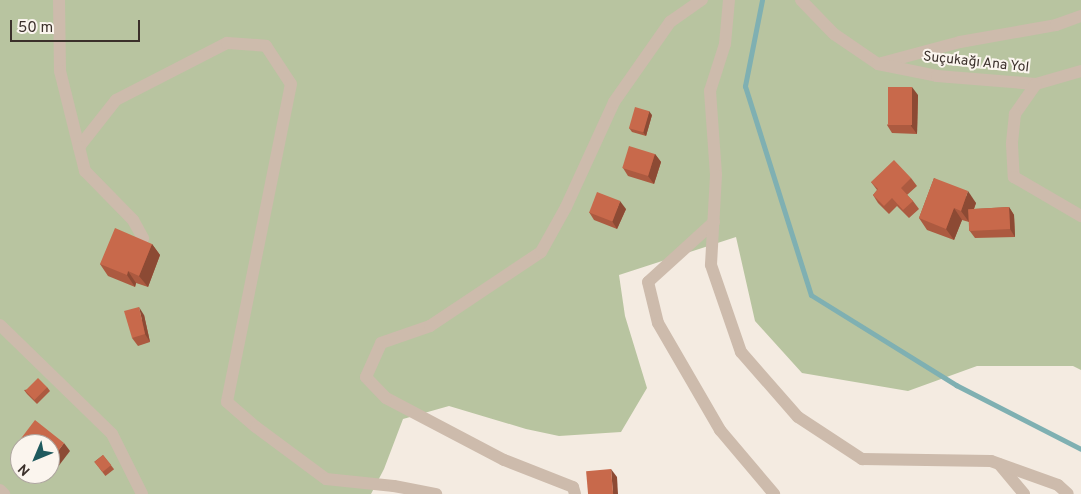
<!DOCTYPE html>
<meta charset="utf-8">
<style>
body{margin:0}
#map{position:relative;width:1081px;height:494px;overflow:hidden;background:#f4ebe1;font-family:Overpass,sans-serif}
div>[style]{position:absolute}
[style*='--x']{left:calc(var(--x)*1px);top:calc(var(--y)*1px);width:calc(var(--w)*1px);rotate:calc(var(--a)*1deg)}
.green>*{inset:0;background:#b8c4a0}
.stream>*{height:5px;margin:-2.5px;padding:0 2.5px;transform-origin:2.5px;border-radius:2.5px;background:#7fb0b2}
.minor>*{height:12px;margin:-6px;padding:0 6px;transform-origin:6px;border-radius:6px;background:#cdbbac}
.tertiary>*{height:12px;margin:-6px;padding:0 6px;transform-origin:6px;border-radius:6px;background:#cdbbac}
.wall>*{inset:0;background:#ac5a40;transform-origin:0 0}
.shaded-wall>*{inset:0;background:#8c4a34}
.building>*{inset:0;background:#c8694b;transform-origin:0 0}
span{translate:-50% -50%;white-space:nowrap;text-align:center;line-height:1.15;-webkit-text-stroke:4px #fbf5ee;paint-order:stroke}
.street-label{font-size:14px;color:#3b302b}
.north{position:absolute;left:10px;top:434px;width:50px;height:50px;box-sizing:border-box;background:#fbf5ee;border:1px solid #aea6a0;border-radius:50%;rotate:225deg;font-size:14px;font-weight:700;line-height:20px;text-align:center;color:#3b302b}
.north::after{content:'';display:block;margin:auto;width:18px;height:22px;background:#1f5a5e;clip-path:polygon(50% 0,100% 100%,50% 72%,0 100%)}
.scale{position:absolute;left:10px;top:20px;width:130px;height:22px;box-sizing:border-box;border:2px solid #3b302b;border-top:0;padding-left:6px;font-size:15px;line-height:18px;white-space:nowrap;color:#3b302b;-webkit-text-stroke:4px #fbf5ee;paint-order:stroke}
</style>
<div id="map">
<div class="green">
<i style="clip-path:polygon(evenodd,0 0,1081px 0,1081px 370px,1073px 366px,977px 366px,908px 391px,802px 373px,755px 321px,736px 237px,619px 275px,625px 316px,647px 388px,621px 432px,559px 436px,526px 429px,449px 406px,403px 419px,384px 469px,371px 494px,0 494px,0 0,20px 444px,50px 444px,50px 474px,20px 474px,20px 444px)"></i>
</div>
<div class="stream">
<i style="--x:762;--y:0;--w:88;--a:101.2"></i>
<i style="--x:745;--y:86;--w:219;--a:72.5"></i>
<i style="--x:811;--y:295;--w:171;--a:31.8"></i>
<i style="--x:956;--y:385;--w:140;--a:27.1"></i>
</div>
<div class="minor">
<i style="--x:59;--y:0;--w:71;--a:89.2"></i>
<i style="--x:60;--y:71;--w:78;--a:76"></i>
<i style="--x:79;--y:147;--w:60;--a:-51.8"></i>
<i style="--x:116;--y:100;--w:125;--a:-27.2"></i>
<i style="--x:227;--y:43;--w:39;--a:4"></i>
<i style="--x:266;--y:46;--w:45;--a:56.7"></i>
<i style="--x:291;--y:84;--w:324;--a:101.4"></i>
<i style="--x:227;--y:402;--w:38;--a:41"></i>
<i style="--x:256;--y:427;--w:87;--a:36.6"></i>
<i style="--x:326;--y:479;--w:68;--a:5.9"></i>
<i style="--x:394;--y:486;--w:43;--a:10.8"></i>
<i style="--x:878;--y:64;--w:85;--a:-15"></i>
<i style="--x:960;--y:42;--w:97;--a:-10"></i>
<i style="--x:1056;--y:25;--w:27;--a:-20"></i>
<i style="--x:79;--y:147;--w:25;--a:76"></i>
<i style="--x:85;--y:171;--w:69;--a:45.6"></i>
<i style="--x:133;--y:220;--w:21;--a:61"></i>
<i style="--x:714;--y:222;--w:89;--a:137.7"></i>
<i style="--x:648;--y:282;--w:42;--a:76.3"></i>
<i style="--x:658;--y:323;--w:124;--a:59.9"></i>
<i style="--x:720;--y:430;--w:84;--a:49.8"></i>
<i style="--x:0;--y:325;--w:156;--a:44.2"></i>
<i style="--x:112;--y:434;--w:67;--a:63.4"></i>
<i style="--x:999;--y:464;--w:39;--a:50"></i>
<i style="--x:0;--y:490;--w:6;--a:45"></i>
<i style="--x:575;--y:494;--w:7;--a:-106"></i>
<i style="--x:573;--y:487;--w:74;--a:-158.6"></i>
<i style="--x:504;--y:460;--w:133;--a:-152.3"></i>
<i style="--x:386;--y:398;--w:29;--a:-134"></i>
<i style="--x:366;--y:377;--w:37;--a:-66"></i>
<i style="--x:381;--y:343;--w:52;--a:-19.1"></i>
<i style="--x:430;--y:326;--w:133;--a:-33.7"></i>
<i style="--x:541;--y:252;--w:51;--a:-60.9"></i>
<i style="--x:566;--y:207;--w:115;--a:-65.4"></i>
<i style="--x:614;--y:102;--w:98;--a:-55"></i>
<i style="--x:670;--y:22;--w:39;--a:-35"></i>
</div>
<div class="tertiary">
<i style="--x:729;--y:0;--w:44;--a:95.2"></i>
<i style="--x:725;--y:44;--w:49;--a:107.7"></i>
<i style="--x:710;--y:91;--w:84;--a:85.9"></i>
<i style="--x:716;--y:175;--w:90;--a:93.2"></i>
<i style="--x:711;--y:265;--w:92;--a:71"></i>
<i style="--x:741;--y:352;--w:86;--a:48.8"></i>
<i style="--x:798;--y:417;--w:77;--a:33.3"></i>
<i style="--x:862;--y:459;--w:129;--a:0.9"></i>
<i style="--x:991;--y:461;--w:71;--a:19.7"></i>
<i style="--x:1058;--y:485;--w:13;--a:42"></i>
<i style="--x:801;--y:0;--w:47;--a:45.9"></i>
<i style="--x:834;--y:34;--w:53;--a:34.3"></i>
<i style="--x:878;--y:64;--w:60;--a:11.5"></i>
<i style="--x:937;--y:76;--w:99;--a:4.6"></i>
<i style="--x:1036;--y:84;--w:47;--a:-16.1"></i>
<i style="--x:1036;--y:84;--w:37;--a:125"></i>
<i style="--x:1015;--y:114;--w:30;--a:96"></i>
<i style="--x:1012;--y:144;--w:33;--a:87"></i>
<i style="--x:1014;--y:177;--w:78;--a:30.2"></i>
</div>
<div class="wall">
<i style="clip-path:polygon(918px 95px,917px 134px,892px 133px,887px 125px)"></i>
<i style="clip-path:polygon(652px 115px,646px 136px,632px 132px,629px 128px)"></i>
<i style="clip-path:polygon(655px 154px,661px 162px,654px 184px,628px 176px,623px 168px)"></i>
<i style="clip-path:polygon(911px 178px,917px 186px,907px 195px,913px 201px,919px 209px,909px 218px,897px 206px,889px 214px,878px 203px,873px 195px,877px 190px,871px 182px)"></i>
<i style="clip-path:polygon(934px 178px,976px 203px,974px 209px,1009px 207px,1014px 215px,1015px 237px,975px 238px,969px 230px,969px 222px,962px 220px,954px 240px,927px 230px,919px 218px)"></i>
<i style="clip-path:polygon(626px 209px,617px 229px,594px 220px,589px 212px)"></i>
<i style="clip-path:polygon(152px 244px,160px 255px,148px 287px,136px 283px,135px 287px,108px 276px,100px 264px)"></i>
<i style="clip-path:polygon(144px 315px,150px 342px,138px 346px,132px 338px)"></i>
<i style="clip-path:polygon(47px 387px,50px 391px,37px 404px,27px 394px,24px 390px)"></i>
<i style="left:103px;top:455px;width:18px;height:11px;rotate:52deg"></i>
</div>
<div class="shaded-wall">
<i style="clip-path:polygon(912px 87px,918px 95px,917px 134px,911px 126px)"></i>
<i style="clip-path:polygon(649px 111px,652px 115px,646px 136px,643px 132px)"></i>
<i style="clip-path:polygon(655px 154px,661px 162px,654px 184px,648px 176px)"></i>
<i style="clip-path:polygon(968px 191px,976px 203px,969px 222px,961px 211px)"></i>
<i style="clip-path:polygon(620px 201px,626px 209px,617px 229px,612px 221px)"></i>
<i style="clip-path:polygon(1009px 207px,1014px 215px,1015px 237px,1010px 229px)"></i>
<i style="clip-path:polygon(954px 208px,962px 220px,954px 240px,946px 229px)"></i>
<i style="clip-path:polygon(152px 244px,160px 255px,148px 287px,139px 276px)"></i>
<i style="clip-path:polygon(128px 271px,136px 283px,135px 287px,127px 275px)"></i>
<i style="clip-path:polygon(139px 307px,144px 315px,150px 342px,145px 334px)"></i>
<i style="clip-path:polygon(64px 443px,70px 451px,51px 476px,50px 474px,50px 462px)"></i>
<i style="clip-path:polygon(611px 469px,617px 477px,618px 494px,613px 494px)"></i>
</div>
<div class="building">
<i style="left:888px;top:87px;width:24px;height:38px"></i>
<i style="left:635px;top:107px;width:15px;height:22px;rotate:16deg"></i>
<i style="left:629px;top:146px;width:27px;height:23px;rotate:17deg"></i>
<i style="clip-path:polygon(894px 160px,911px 178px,901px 188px,913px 201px,903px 210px,892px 198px,884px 206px,873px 195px,878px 189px,871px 182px)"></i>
<i style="clip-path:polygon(934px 178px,968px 191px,961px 211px,954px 208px,946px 229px,919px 218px)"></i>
<i style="left:597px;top:192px;width:25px;height:22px;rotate:21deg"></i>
<i style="left:1009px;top:207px;width:22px;height:41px;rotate:87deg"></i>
<i style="clip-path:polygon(115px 228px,152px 244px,139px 276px,128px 271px,127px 275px,100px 264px)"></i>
<i style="clip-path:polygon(139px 307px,145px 334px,132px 338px,124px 311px)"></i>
<i style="left:38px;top:378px;width:13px;height:18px;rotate:45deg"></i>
<i style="clip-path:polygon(35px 420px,64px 443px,50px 462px,50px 444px,20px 444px,20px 448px,16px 445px)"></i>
<i style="left:103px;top:455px;width:13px;height:11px;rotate:51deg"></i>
<i style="clip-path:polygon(20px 458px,20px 470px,14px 465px)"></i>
<i style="left:611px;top:469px;width:25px;height:25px;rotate:85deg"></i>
</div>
<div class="street-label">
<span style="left:976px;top:63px;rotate:6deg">Suçukağı Ana Yol</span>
</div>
<div class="north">N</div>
<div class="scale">50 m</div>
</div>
